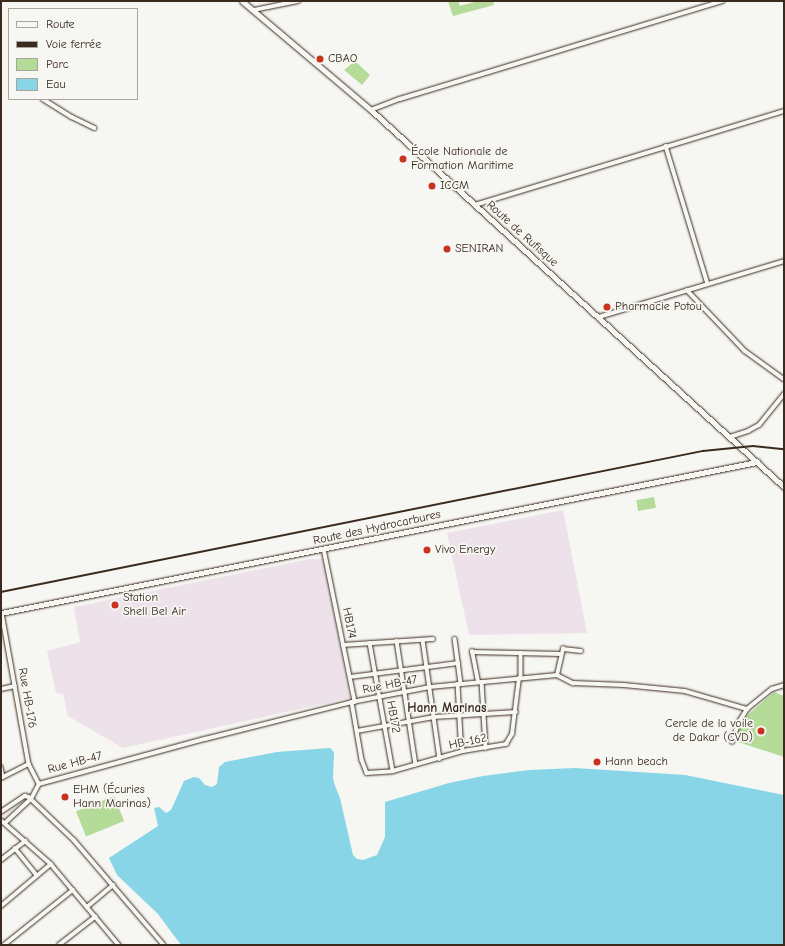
<!DOCTYPE html>
<meta charset="utf-8">
<style>
body{margin:0}
#map{position:relative;width:785px;height:946px;overflow:hidden;background:#f6f6f2;font-family:"Comic Neue",sans-serif}
div>[style]{position:absolute}
[style*='--x']{left:calc(var(--x)*1px);top:calc(var(--y)*1px);width:calc(var(--w)*1px);rotate:calc(var(--a)*1deg)}
.built>*{inset:0;background:#ede1ea}
.green>*{inset:0;background:#b4db97;transform-origin:0 0}
.water>*{inset:0;background:#87d5e6}
.roads{filter:drop-shadow(0 0 1px #3b2a1e) drop-shadow(0 0 1px #3b2a1e)}
.minor>*{height:3.5px;margin:-1.75px;padding:0 1.75px;transform-origin:1.75px;border-radius:1.75px;background:#f6f6f2}
.tertiary>*{height:4.5px;margin:-2.25px;padding:0 2.25px;transform-origin:2.25px;border-radius:2.25px;background:#f6f6f2}
.secondary>*{height:5px;margin:-2.5px;padding:0 2.5px;transform-origin:2.5px;border-radius:2.5px;background:#f6f6f2}
.rail>*{height:1.5px;margin:-0.75px;padding:0 0.75px;transform-origin:0.75px;border-radius:0.75px;background:#3b2a1e}
.dots>*{width:11px;height:11px;translate:-50% -50%;box-sizing:border-box;border:2px solid #f6f6f2;border-radius:50%}
span{translate:-50% -50%;white-space:nowrap;text-align:center;line-height:1.15;-webkit-text-stroke:3.5px #f6f6f2;paint-order:stroke}
.poi-label{font-size:12px;color:#3b2a1e}
.left{translate:0 -50%;text-align:left}
.right{translate:-100% -50%;text-align:right}
.street-label{font-size:12px;color:#3b2a1e}
.neighbourhood-label{font-size:13px;color:#3b2a1e;font-weight:700}
.frame{position:absolute;inset:0;border:2px solid #3b2a1e;pointer-events:none}
.legend{position:absolute;left:8px;top:8px;width:130px;height:92px;box-sizing:border-box;background:#f6f6f2;border:1px solid #aba49d;margin:0;padding:5px 7px;list-style:none;font-size:12px;color:#3b2a1e}
.legend li{display:flex;align-items:center;gap:8px;height:20px}
.legend b{width:20px;border:1px solid #aba49d}
</style>
<div id="map">
<div class="built">
<i style="clip-path:polygon(563px 510px,587px 633px,469px 635px,447px 533px)"></i>
<i style="clip-path:polygon(310px 559px,323px 559px,350px 698px,123px 748px,68px 716px,63px 694px,56px 693px,47px 651px,80px 642px,74px 607px)"></i>
</div>
<div class="green">
<i style="clip-path:polygon(448px 1px,458px 1px,460px 6px,478px 1px,493px 1px,494px 5px,453px 16px)"></i>
<i style="clip-path:polygon(355px 61px,370px 75px,362px 85px,344px 70px)"></i>
<i style="left:654px;top:497px;width:11px;height:18px;rotate:80deg"></i>
<i style="clip-path:polygon(774px 692px,784px 696px,784px 757px,735px 741px,742px 720px)"></i>
<i style="left:114px;top:796px;width:27px;height:41px;rotate:68deg"></i>
</div>
<div class="water">
<i style="clip-path:polygon(330px 748px,334px 752px,333px 778px,335px 786px,340px 798px,353px 855px,357px 859px,363px 860px,377px 855px,385px 837px,385px 802px,449px 783px,483px 776px,529px 770px,575px 768px,685px 775px,784px 795px,784px 945px,181px 945px,158px 914px,117px 875px,109px 858px,158px 826px,154px 808px,159px 807px,166px 813px,171px 810px,184px 781px,194px 777px,199px 778px,205px 785px,212px 787px,217px 784px,219px 767px,225px 762px,277px 752px)"></i>
</div>
<div class="roads">
<div class="minor">
<i style="--x:254;--y:10;--w:45;--a:-11.6"></i>
<i style="--x:43;--y:99;--w:34;--a:32"></i>
<i style="--x:72;--y:117;--w:25;--a:26"></i>
<i style="--x:371;--y:110;--w:31;--a:-21"></i>
<i style="--x:400;--y:99;--w:337;--a:-16.9"></i>
<i style="--x:666;--y:146;--w:144;--a:73.1"></i>
<i style="--x:475;--y:205;--w:323;--a:-16.9"></i>
<i style="--x:687;--y:290;--w:84;--a:46.4"></i>
<i style="--x:745;--y:351;--w:48;--a:35.7"></i>
<i style="--x:599;--y:317;--w:193;--a:-16.8"></i>
<i style="--x:730;--y:437;--w:19;--a:-18"></i>
<i style="--x:748;--y:431;--w:13;--a:-29"></i>
<i style="--x:759;--y:425;--w:40;--a:-51"></i>
<i style="--x:324;--y:549;--w:156;--a:78.5"></i>
<i style="--x:2;--y:613;--w:153;--a:79.9"></i>
<i style="--x:29;--y:764;--w:22;--a:63"></i>
<i style="--x:455;--y:639;--w:45;--a:82.4"></i>
<i style="--x:423;--y:640;--w:120;--a:81.9"></i>
<i style="--x:397;--y:641;--w:125;--a:81.3"></i>
<i style="--x:370;--y:643;--w:130;--a:79.8"></i>
<i style="--x:343;--y:645;--w:90;--a:-3.8"></i>
<i style="--x:521;--y:653;--w:25;--a:90"></i>
<i style="--x:557;--y:675;--w:27;--a:-77"></i>
<i style="--x:563;--y:649;--w:18;--a:6"></i>
<i style="--x:350;--y:677;--w:109;--a:-7.4"></i>
<i style="--x:478;--y:682;--w:31;--a:-101"></i>
<i style="--x:472;--y:652;--w:89;--a:1.3"></i>
<i style="--x:482;--y:682;--w:66;--a:86.5"></i>
<i style="--x:458;--y:684;--w:54;--a:86.8"></i>
<i style="--x:461;--y:738;--w:13;--a:81"></i>
<i style="--x:1;--y:689;--w:14;--a:-12"></i>
<i style="--x:352;--y:702;--w:59;--a:80.2"></i>
<i style="--x:362;--y:760;--w:14;--a:69"></i>
<i style="--x:367;--y:773;--w:26;--a:-4"></i>
<i style="--x:393;--y:771;--w:73;--a:-15.9"></i>
<i style="--x:463;--y:751;--w:44;--a:-9.2"></i>
<i style="--x:506;--y:744;--w:12;--a:-59"></i>
<i style="--x:512;--y:734;--w:56;--a:-82.9"></i>
<i style="--x:357;--y:731;--w:78;--a:-10.3"></i>
<i style="--x:434;--y:717;--w:82;--a:-3.5"></i>
<i style="--x:732;--y:742;--w:21;--a:-71"></i>
<i style="--x:739;--y:722;--w:15;--a:-58"></i>
<i style="--x:1;--y:767;--w:10;--a:79"></i>
<i style="--x:1;--y:778;--w:31;--a:-27"></i>
<i style="--x:39;--y:784;--w:172;--a:-15.2"></i>
<i style="--x:205;--y:739;--w:152;--a:-14.1"></i>
<i style="--x:352;--y:702;--w:79;--a:-10.9"></i>
<i style="--x:430;--y:687;--w:128;--a:-5.4"></i>
<i style="--x:557;--y:675;--w:18;--a:27"></i>
<i style="--x:573;--y:683;--w:51;--a:2.2"></i>
<i style="--x:624;--y:685;--w:61;--a:5.6"></i>
<i style="--x:685;--y:691;--w:65;--a:16.2"></i>
<i style="--x:747;--y:709;--w:32;--a:-39"></i>
<i style="--x:772;--y:689;--w:13;--a:-18"></i>
<i style="--x:1;--y:812;--w:29;--a:-34"></i>
<i style="--x:25;--y:796;--w:4;--a:14"></i>
<i style="--x:29;--y:797;--w:62;--a:43.7"></i>
<i style="--x:74;--y:840;--w:138;--a:49.4"></i>
<i style="--x:1;--y:820;--w:67;--a:41.3"></i>
<i style="--x:51;--y:864;--w:106;--a:50"></i>
<i style="--x:5;--y:823;--w:35;--a:-43"></i>
<i style="--x:31;--y:799;--w:17;--a:-62"></i>
<i style="--x:15;--y:848;--w:35;--a:51"></i>
<i style="--x:1;--y:860;--w:31;--a:-38"></i>
<i style="--x:1;--y:906;--w:65;--a:-40"></i>
<i style="--x:87;--y:907;--w:34;--a:-40"></i>
<i style="--x:4;--y:945;--w:88;--a:-38.6"></i>
<i style="--x:59;--y:945;--w:46;--a:-37.9"></i>
</div>
<div class="tertiary">
<i style="--x:1;--y:613;--w:771;--a:-11.3"></i>
</div>
<div class="secondary">
<i style="--x:242;--y:1;--w:169;--a:40.2"></i>
<i style="--x:371;--y:110;--w:559;--a:42.39"></i>
</div>
</div>
<div class="rail">
<i style="--x:1;--y:592;--w:716;--a:-11.36"></i>
<i style="--x:703;--y:451;--w:50;--a:-5.7"></i>
<i style="--x:753;--y:446;--w:31;--a:6"></i>
</div>
<div class="dots">
<i style="left:320px;top:59px;background:#c8321e"></i>
<i style="left:403px;top:159px;background:#c8321e"></i>
<i style="left:432px;top:186px;background:#c8321e"></i>
<i style="left:447px;top:249px;background:#c8321e"></i>
<i style="left:607px;top:307px;background:#c8321e"></i>
<i style="left:427px;top:550px;background:#c8321e"></i>
<i style="left:115px;top:605px;background:#c8321e"></i>
<i style="left:761px;top:731px;background:#c8321e"></i>
<i style="left:597px;top:762px;background:#c8321e"></i>
<i style="left:65px;top:797px;background:#c8321e"></i>
</div>
<div class="poi-label">
<span class="left" style="left:328px;top:59px">CBAO</span>
<span class="left" style="left:411px;top:159px">École Nationale de<br>Formation Maritime</span>
<span class="left" style="left:440px;top:186px">ICCM</span>
<span class="left" style="left:455px;top:249px">SENIRAN</span>
<span class="left" style="left:615px;top:307px">Pharmacie Potou</span>
<span class="left" style="left:435px;top:550px">Vivo Energy</span>
<span class="left" style="left:123px;top:605px">Station<br>Shell Bel Air</span>
<span class="right" style="left:753px;top:731px">Cercle de la voile<br>de Dakar (CVD)</span>
<span class="left" style="left:605px;top:762px">Hann beach</span>
<span class="left" style="left:73px;top:797px">EHM (Écuries<br>Hann Marinas)</span>
</div>
<div class="street-label">
<span style="left:522px;top:234px;rotate:42deg">Route de Rufisque</span>
<span style="left:377px;top:528px;rotate:-12deg">Route des Hydrocarbures</span>
<span style="left:349px;top:623px;rotate:79deg">HB174</span>
<span style="left:390px;top:685px;rotate:-11deg">Rue HB-47</span>
<span style="left:27px;top:698px;rotate:80deg">Rue HB-176</span>
<span style="left:393px;top:717px;rotate:80deg">HB172</span>
<span style="left:468px;top:742px;rotate:-12deg">HB-162</span>
<span style="left:75px;top:763px;rotate:-15deg">Rue HB-47</span>
</div>
<div class="neighbourhood-label">
<span style="left:447px;top:708px">Hann Marinas</span>
</div>
<div class="frame"></div>
<ul class="legend">
<li><b style="height:5px;background:#f6f6f2"></b>Route</li>
<li><b style="height:5px;background:#3b2a1e"></b>Voie ferrée</li>
<li><b style="height:11px;background:#b4db97"></b>Parc</li>
<li><b style="height:11px;background:#87d5e6"></b>Eau</li>
</ul>
</div>
